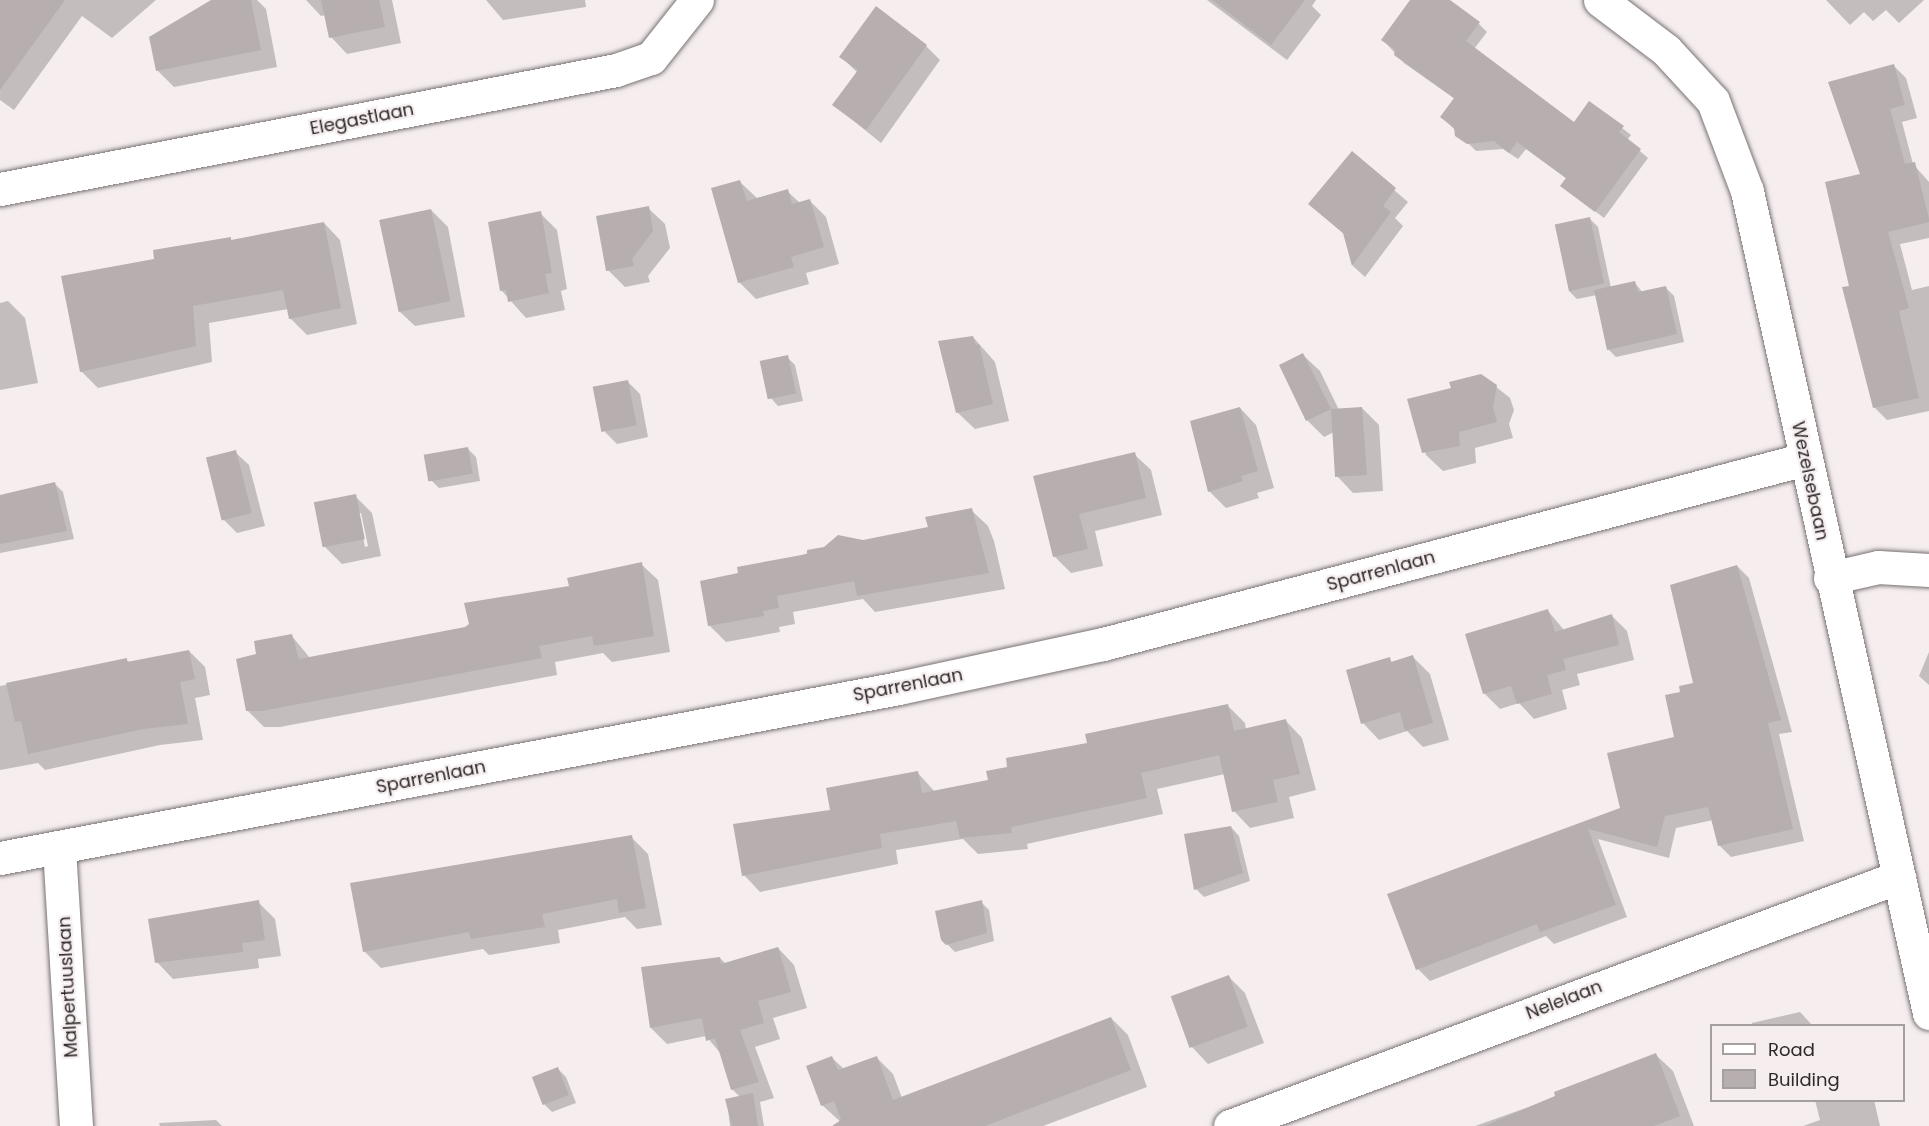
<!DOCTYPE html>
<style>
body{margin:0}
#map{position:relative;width:1929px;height:1126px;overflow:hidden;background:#f5edee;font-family:Poppins,sans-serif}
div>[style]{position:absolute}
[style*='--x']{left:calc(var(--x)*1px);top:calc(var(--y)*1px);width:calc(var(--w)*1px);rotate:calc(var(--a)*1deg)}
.shadow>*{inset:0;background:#0003}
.building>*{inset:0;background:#b6aeaf;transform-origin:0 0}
.roads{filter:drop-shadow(0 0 2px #797273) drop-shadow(0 0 2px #797273)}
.minor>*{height:33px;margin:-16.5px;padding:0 16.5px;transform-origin:16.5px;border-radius:16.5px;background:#fff}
.tertiary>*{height:33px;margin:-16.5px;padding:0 16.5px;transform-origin:16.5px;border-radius:16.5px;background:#fff}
span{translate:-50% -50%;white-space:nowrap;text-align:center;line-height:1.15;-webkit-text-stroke:4.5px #f5edee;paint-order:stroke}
.street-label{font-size:18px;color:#2e2a2b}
.legend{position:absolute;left:1710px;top:1024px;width:195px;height:78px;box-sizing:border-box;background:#f5edee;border:2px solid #a59fa0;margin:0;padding:8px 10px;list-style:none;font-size:18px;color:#2e2a2b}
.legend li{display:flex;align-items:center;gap:12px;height:30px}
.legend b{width:30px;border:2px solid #a59fa0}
</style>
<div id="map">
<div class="shadow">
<i style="clip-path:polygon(1px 0,156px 0,112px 38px,82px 16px,14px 110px,0 100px)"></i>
<i style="clip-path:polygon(214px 0,257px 0,266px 9px,277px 67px,174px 87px,157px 70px)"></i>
<i style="clip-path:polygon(306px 0,392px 0,401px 43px,347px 54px,331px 37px,326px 15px,321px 16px)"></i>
<i style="clip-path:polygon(486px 0,585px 0,586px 7px,503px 20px)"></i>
<i style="clip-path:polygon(1207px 0,1316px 0,1312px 6px,1321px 15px,1287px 60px)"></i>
<i style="clip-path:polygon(1412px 0,1442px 0,1479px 24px,1487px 32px,1474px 49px,1574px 124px,1590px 103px,1631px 135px,1627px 140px,1648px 158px,1604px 218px,1562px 186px,1567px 179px,1526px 149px,1518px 159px,1503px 149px,1476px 151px,1442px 117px,1455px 99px,1404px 63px,1383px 40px)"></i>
<i style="clip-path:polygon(1826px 0,1924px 0,1899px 23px,1886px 10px,1873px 21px,1864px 12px,1850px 25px)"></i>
<i style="clip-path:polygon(926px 46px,940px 60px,881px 143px,834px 105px,858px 73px,841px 57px)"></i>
<i style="clip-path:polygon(1893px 65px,1906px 78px,1917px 118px,1902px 122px,1913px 164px,1929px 182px,1929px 238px,1900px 244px,1912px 290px,1929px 286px,1929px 411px,1887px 420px,1874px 407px,1851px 287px,1862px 175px)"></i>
<i style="clip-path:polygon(1352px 154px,1408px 202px,1395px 218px,1403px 226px,1365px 277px,1353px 266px,1345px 235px,1310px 204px)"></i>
<i style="clip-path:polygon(740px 182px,757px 198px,787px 191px,800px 203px,809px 200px,826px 217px,839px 264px,806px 273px,809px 284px,756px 299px,739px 282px)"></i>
<i style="clip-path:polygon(648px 208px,665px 224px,670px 248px,648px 276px,650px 282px,625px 287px,608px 270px)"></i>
<i style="clip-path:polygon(431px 210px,448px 227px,465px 317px,415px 326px,398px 310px)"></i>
<i style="clip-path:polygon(540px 213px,557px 230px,567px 289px,561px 291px,565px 310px,526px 318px,502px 291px)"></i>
<i style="clip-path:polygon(1590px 219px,1598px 227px,1611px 288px,1635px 283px,1643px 293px,1666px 288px,1674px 296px,1684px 342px,1616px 357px,1608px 349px,1597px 295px,1577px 299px,1569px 291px)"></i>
<i style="clip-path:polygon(324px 223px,340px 240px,357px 324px,307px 335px,290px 318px,288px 309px,209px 323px,212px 362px,98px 388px,81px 371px,156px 260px,230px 238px,233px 242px)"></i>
<i style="clip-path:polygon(8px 301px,25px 318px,38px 383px,0 390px,0 303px)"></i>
<i style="clip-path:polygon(973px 337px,995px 362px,1009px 421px,975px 429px,958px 413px,940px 343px)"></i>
<i style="clip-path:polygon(1303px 355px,1320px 371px,1339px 410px,1362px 408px,1379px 425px,1383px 491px,1353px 493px,1337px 476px,1334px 432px,1324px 437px,1307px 420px)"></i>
<i style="clip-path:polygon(787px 357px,795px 365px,803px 401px,778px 406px,770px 397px)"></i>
<i style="clip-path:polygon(1481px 375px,1510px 398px,1514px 410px,1509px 424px,1513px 438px,1475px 448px,1476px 463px,1443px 471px,1426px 455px,1409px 400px,1453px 389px)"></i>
<i style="clip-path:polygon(628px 382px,640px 394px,648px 437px,617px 444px,605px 432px)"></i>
<i style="clip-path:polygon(1240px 408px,1256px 425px,1274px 488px,1257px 493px,1259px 498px,1226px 508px,1209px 491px)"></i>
<i style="clip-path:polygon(468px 449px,476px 457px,480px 481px,439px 488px,431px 480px)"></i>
<i style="clip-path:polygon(235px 452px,249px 465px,265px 526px,237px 533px,224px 520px)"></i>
<i style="clip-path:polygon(1134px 454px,1151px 470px,1162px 515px,1095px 531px,1103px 566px,1071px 573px,1054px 556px,1035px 477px)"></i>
<i style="clip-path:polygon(55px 484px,63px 492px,74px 539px,0 553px,0 530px)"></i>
<i style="clip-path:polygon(evenodd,355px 496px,372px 513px,381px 556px,342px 564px,325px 547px,355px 496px,358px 513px,361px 513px,368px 546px,365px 547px,358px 513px)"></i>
<i style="clip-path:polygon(971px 510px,988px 526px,994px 541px,1005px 589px,875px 612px,863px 599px,793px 612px,795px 624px,779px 627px,780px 632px,726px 642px,709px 625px,740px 575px,824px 548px,929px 529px)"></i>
<i style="clip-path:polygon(641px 564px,658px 580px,670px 652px,612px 662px,603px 653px,555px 662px,557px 675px,280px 727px,264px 727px,247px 710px,258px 656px,291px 635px,310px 658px,465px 628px)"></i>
<i style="clip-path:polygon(1737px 566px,1749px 578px,1792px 732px,1779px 734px,1804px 841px,1731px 857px,1719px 845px,1713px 820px,1676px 828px,1669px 858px,1598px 839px,1627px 917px,1554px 944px,1546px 936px,1430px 981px,1418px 969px,1389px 895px,1622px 809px,1676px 738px,1682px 693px,1695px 684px)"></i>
<i style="clip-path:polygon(1548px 611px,1564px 630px,1611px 615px,1627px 631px,1634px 660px,1577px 674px,1580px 685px,1562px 690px,1567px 709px,1534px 719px,1519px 703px,1500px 709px,1484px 693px)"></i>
<i style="clip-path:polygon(189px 651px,205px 667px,210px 695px,195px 698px,203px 740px,160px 745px,45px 770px,38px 763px,0 770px,0 686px,126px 659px,130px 663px)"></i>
<i style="clip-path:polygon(1929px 652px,1929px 685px,1919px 676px)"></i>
<i style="clip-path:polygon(1413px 657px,1430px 674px,1449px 740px,1423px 747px,1407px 731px,1379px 740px,1363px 723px,1389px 659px,1393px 663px)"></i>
<i style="clip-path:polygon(1228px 706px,1245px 723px,1246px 730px,1286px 721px,1302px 738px,1316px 790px,1289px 797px,1294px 818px,1250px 828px,1234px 811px,1225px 774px,1157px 789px,1163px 814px,1027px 844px,1028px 849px,978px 854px,963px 839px,896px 850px,898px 864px,760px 892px,744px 875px,832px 811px,917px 772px,935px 792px,989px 781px,1089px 744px)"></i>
<i style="clip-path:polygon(1231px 827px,1239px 836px,1250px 881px,1204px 897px,1196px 889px)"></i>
<i style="clip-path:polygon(631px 837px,648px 854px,662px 925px,637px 929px,625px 917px,558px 930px,560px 943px,489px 955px,483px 949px,381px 968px,364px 951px)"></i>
<i style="clip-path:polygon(258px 902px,275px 919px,281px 956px,258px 959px,259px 968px,173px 979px,157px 962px)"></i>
<i style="clip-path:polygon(981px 902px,989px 910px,994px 941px,955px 952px,942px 939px)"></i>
<i style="clip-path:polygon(778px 948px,794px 965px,807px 1008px,773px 1018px,780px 1039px,755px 1047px,774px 1098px,760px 1102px,764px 1126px,730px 1126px,727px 1100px,740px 1097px,732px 1089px,721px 1054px,706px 1036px,667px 1044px,651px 1028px,720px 958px,726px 964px)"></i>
<i style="clip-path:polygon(1229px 977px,1245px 993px,1264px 1043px,1208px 1064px,1192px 1047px)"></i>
<i style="clip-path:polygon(1800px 1012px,1813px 1026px,1752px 1026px,1752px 1023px)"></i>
<i style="clip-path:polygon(1111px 1018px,1128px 1035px,1147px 1087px,1043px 1126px,845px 1126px,822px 1105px,832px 1058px,844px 1069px,876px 1057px,893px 1074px,902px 1098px)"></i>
<i style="clip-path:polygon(1656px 1055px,1673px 1071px,1694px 1126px,1475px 1126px,1557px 1097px)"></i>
<i style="clip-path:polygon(558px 1069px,566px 1077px,576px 1103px,552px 1112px,544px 1104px)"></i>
<i style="clip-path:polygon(1815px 1100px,1874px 1100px,1880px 1126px,1803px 1126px,1820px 1120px)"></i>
<i style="clip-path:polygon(216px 1120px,222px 1126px,160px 1126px,159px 1123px)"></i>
</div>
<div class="building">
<i style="clip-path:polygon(0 0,65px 0,0 90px)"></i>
<i style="clip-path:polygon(211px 0,251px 0,261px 50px,156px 71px,149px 37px)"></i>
<i style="clip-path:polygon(321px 0,379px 0,385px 27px,329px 38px)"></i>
<i style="clip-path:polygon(1212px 0,1305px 0,1271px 45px)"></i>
<i style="clip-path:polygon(1410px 0,1450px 0,1480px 22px,1466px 41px,1574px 122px,1589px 101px,1624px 126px,1619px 132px,1641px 149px,1595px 212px,1560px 186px,1566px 178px,1517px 142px,1509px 153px,1494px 141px,1467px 144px,1455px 136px,1454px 128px,1440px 117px,1454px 98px,1394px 55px,1395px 50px,1381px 40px)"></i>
<i style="clip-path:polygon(876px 6px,927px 45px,866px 130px,832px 105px,858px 70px,839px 57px)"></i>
<i style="clip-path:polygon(1894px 64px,1905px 105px,1890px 109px,1905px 164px,1915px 162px,1929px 219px,1929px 222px,1888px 232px,1909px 308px,1899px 311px,1919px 398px,1873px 408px,1842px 287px,1849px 286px,1825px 182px,1860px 174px,1828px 82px)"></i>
<i style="clip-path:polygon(1352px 151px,1396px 188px,1383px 206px,1391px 212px,1352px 266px,1343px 233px,1308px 204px)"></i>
<i style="clip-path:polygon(740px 180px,747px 201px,788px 189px,792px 204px,810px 199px,824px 247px,791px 257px,794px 267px,738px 283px,711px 188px)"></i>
<i style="clip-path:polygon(649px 206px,653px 231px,632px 259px,634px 266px,606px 271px,596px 216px)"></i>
<i style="left:431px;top:209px;width:94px;height:53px;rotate:78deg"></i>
<i style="clip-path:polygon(541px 211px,552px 273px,545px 274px,549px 293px,508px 302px,506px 290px,500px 291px,488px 222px)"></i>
<i style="left:1590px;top:217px;width:68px;height:36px;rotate:78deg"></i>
<i style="clip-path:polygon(324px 222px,341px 308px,289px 319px,283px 290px,193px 306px,196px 346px,80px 372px,61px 276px,154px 259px,153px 250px,231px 237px,231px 240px)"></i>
<i style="clip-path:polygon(1635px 281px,1638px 292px,1666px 286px,1677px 334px,1607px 350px,1594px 290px)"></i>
<i style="clip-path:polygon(973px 336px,976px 345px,979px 344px,993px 404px,956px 413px,938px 341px)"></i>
<i style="clip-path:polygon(1303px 353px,1331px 409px,1362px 407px,1367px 475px,1335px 477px,1331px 409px,1306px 421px,1279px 365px)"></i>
<i style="left:788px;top:355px;width:39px;height:29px;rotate:78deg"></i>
<i style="clip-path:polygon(1481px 374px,1497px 385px,1493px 407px,1497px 422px,1459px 432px,1460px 446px,1422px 453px,1407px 399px,1451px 388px,1449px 382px)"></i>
<i style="left:628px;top:380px;width:46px;height:36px;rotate:79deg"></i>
<i style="clip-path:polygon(1240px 407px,1258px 471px,1241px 476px,1243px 481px,1208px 492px,1190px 421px)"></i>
<i style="left:468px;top:447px;width:27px;height:45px;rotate:80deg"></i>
<i style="left:236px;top:450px;width:65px;height:31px;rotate:76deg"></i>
<i style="clip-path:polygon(1135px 452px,1146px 498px,1079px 514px,1088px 549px,1053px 557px,1033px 476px)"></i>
<i style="clip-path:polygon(55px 482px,67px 531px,0 544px,0 495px)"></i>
<i style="left:356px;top:494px;width:46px;height:43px;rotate:79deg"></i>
<i style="clip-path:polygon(972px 508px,989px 573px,857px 596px,854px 581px,777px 596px,779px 608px,763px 611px,764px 616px,708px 626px,700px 581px,738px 573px,737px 567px,807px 554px,807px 550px,824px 547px,838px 535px,863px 540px,928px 527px,925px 517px)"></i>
<i style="clip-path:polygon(642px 562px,654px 636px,594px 646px,592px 636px,539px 646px,542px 658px,262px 711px,246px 711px,236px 659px,256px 654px,254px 641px,292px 634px,299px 659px,465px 627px,469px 624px,464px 603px,569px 586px,567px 578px)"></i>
<i style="clip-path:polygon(1737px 565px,1781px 720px,1768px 723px,1793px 829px,1718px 846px,1708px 807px,1665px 816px,1657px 847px,1588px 829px,1616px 905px,1540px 932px,1537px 924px,1416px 970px,1387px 894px,1620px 808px,1607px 753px,1674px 737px,1665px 695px,1680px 692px,1679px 686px,1693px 683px,1670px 585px)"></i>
<i style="clip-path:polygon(1548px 609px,1555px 632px,1612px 614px,1619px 645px,1563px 659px,1566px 670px,1547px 675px,1552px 694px,1517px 704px,1511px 686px,1483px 694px,1465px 634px)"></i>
<i style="clip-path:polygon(189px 650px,195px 679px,180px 682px,188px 724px,143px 729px,28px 754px,21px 721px,15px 722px,6px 683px,127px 658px,127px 662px)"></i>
<i style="clip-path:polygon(1413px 655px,1433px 723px,1405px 731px,1400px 712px,1361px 724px,1346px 670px,1390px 657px,1391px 662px)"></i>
<i style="clip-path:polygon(1228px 704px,1234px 731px,1286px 719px,1300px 774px,1273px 780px,1278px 802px,1232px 812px,1219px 755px,1141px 773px,1147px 798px,1011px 827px,1012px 833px,960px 838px,956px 821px,880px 834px,882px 848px,742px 876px,733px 824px,830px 810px,826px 788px,918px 771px,922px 793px,988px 780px,986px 771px,1007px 767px,1006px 758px,1087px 743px,1085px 734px)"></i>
<i style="clip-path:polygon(1231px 826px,1243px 873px,1194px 890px,1184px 834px)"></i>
<i style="clip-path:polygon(632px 835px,646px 908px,619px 913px,617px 899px,542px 914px,545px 927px,471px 939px,469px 932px,363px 952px,350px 883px)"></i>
<i style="clip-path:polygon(259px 900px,265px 940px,242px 943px,243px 952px,155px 963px,148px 919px)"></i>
<i style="clip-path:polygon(982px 900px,987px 933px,946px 945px,941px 940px,935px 911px)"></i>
<i style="clip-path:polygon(778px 947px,791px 992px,758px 1001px,764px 1023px,740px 1030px,759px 1082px,731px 1090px,715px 1038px,706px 1041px,702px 1018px,650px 1028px,641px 967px,720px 957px,721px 964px)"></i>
<i style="left:1229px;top:975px;width:55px;height:62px;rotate:70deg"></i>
<i style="clip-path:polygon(1111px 1017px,1131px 1070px,985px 1126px,832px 1126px,841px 1120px,834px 1101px,821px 1106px,806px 1066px,832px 1056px,838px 1070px,877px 1056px,893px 1100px)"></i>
<i style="clip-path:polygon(1656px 1053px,1680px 1116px,1654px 1126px,1484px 1126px,1555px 1096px,1554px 1092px)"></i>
<i style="left:558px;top:1067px;width:30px;height:28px;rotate:69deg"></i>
<i style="clip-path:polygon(753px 1093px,758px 1126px,732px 1126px,725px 1099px)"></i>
</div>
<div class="roads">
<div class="minor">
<i style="--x:0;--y:189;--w:627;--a:-10.93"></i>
<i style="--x:616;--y:70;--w:37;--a:-19"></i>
<i style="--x:651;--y:58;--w:74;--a:-51.6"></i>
<i style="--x:1830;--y:578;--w:49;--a:-12.9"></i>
<i style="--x:1878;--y:567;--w:51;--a:3.4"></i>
<i style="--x:59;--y:848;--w:279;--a:86.5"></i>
<i style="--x:0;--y:858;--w:915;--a:-10.71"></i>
<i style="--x:899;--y:688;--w:209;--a:-12.2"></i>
<i style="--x:1103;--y:644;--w:726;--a:-14.76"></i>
<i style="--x:1230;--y:1126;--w:714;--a:-20.42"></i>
</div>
<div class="tertiary">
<i style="--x:1600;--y:0;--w:83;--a:37.1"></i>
<i style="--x:1666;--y:50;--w:69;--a:47.3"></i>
<i style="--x:1713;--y:101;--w:96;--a:69.3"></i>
<i style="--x:1747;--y:191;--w:842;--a:77.52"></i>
</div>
</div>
<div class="street-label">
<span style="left:362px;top:119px;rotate:-11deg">Elegastlaan</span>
<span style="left:1810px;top:481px;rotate:78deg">Wezelsebaan</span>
<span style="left:1381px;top:571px;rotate:-15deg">Sparrenlaan</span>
<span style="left:908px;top:685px;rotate:-11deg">Sparrenlaan</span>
<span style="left:431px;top:777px;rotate:-11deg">Sparrenlaan</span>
<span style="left:68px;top:987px;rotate:-93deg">Malpertuuslaan</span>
<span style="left:1564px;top:1000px;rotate:-21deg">Nelelaan</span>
</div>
<ul class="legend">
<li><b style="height:8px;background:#fff"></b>Road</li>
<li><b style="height:16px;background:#b6aeaf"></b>Building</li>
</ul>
</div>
